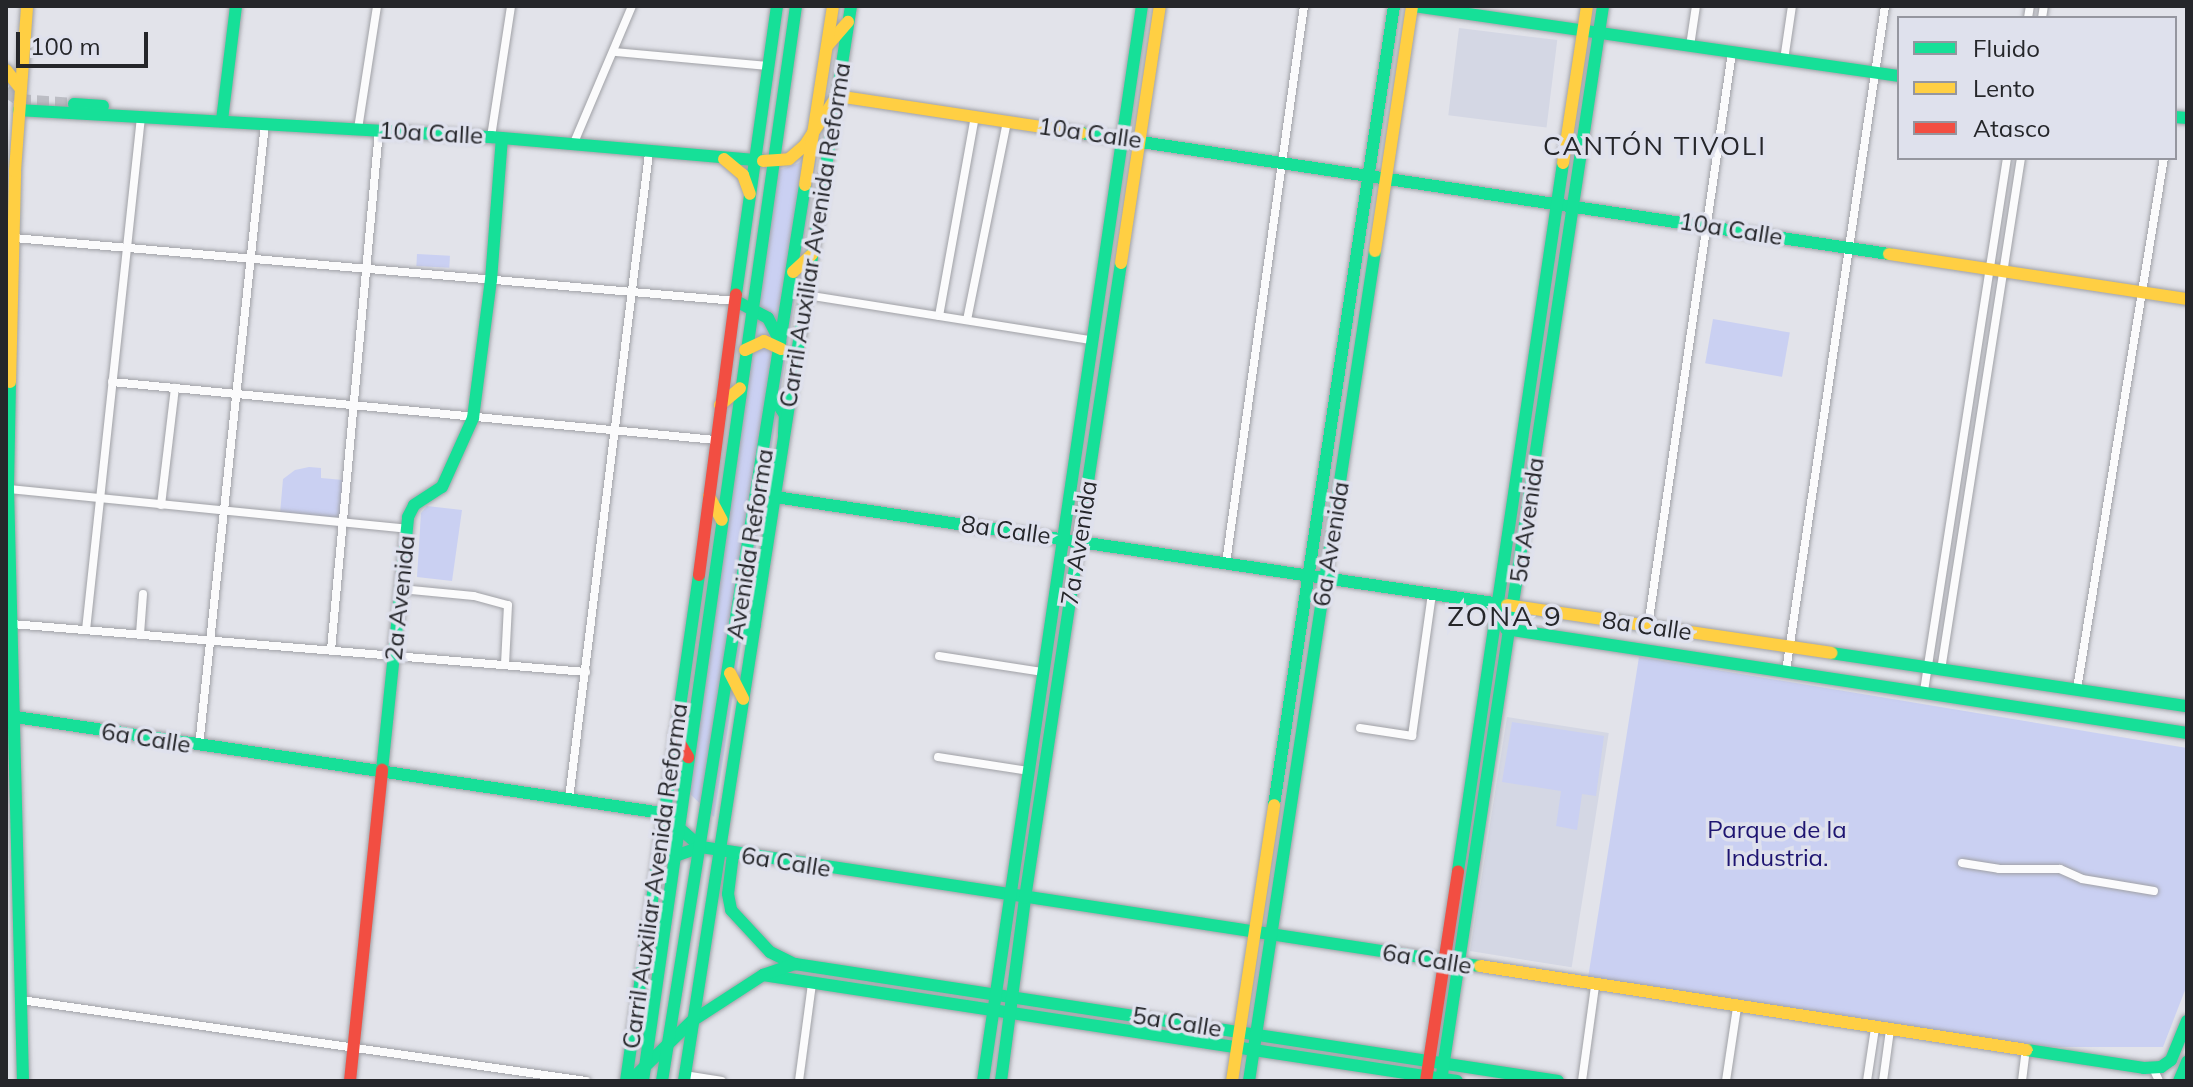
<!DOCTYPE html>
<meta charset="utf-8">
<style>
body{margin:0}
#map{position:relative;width:2193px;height:1087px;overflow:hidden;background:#e2e3ea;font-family:Mulish,sans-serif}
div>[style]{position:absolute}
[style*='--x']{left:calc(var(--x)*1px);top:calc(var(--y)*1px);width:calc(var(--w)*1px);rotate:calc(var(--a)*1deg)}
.built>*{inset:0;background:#d4d7e4;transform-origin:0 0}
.green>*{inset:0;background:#cad0f2;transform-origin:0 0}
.secondary-tunnel>*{height:12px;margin-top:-6px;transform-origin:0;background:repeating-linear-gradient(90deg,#bcbdc4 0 12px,transparent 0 18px)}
.roads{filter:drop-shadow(0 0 2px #a0a1a6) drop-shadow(0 0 2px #a0a1a6)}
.street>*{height:8px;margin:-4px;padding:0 4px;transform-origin:4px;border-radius:4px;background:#fbfbfc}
.fast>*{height:12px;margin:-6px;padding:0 6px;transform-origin:6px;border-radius:6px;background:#16e098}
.slow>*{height:12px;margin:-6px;padding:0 6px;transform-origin:6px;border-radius:6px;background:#ffcf43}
.jam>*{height:12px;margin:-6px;padding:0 6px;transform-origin:6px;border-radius:6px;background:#f24e42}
span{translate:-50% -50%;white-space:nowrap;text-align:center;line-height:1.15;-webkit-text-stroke:7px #dfe1ed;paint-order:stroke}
.street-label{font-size:24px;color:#25262a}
.park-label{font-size:24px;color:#1e1571}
.neighbourhood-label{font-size:26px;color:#25262a;letter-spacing:2px}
.quarter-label{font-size:28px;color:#25262a;letter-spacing:2px}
.frame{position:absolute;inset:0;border:8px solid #25262a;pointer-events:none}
.legend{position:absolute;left:1897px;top:16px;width:280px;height:144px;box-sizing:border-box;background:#dfe1ed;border:2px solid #95969f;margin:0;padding:10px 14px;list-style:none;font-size:24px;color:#25262a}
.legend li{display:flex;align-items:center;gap:16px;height:40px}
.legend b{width:40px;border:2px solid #95969f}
.scale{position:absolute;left:16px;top:32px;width:132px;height:36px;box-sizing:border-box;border:4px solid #25262a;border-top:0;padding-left:10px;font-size:24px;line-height:28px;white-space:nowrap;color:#25262a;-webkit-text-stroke:6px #dfe1ed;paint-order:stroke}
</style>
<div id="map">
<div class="built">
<i style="left:1459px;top:28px;width:99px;height:88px;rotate:7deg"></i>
<i style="left:1507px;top:717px;width:103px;height:237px;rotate:9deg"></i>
</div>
<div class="green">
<i style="clip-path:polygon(820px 136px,714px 817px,689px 793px,775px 183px,779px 170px,799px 163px)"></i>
<i style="left:417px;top:254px;width:33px;height:12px;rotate:3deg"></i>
<i style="left:1713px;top:319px;width:78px;height:45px;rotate:10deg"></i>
<i style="clip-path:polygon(309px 467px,321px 468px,321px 478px,343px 480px,340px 519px,280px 514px,283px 479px,295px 470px)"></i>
<i style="clip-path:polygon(427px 506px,462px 510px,452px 581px,417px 577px,421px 513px)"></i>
<i style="clip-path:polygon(1639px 657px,2187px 748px,2187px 985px,2163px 1047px,2029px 1047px,1588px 978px)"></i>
<i style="clip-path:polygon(1512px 722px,1604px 736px,1596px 796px,1582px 794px,1577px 830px,1556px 826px,1561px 791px,1502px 782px)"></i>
</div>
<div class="secondary-tunnel">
<i style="--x:6;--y:91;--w:16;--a:35"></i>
<i style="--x:19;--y:100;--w:55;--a:4.2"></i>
</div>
<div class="roads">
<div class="street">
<i style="--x:2028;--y:18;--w:12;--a:-81"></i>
<i style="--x:2042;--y:18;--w:12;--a:-81"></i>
<i style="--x:1690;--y:46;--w:40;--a:-81.5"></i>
<i style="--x:615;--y:52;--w:155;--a:5.2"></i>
<i style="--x:1784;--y:60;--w:55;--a:-81.6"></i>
<i style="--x:358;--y:129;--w:124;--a:-81.2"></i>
<i style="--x:491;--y:137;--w:133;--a:-81.3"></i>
<i style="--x:573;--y:145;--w:151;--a:-67"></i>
<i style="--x:14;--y:238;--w:725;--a:4.99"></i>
<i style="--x:806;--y:295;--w:289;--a:9"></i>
<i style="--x:939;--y:316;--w:203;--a:-79.8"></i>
<i style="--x:967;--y:320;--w:203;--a:-78.6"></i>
<i style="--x:112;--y:382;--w:606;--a:5.49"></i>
<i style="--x:8;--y:489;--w:402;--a:5.7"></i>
<i style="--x:161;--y:505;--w:118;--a:-83.2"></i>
<i style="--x:1226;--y:563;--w:562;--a:-82.03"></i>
<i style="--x:401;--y:589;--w:73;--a:5.5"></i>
<i style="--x:474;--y:596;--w:35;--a:15"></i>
<i style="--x:508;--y:605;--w:60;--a:92.9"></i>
<i style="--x:12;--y:624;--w:576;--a:4.78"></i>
<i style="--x:1648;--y:626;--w:580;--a:-81.67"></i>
<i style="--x:86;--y:630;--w:516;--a:-83.88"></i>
<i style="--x:140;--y:634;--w:40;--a:-85.7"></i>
<i style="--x:331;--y:650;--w:521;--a:-84.72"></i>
<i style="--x:939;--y:656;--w:104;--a:8.8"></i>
<i style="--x:1941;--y:670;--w:518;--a:-81.12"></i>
<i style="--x:1786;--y:671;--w:672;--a:-81.53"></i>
<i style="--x:2077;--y:689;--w:538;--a:-80.7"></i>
<i style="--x:1924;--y:691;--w:539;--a:-81.15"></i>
<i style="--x:1360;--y:728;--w:53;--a:8.7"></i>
<i style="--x:1412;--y:736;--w:143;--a:-82"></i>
<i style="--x:199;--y:746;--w:626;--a:-83.95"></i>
<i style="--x:938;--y:757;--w:91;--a:8.8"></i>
<i style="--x:569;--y:799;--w:651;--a:-82.94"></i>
<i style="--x:1962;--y:863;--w:37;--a:9"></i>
<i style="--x:1999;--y:869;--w:61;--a:0"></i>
<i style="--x:2060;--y:869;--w:24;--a:24"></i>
<i style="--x:2082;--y:879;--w:73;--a:9.5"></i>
<i style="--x:21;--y:1000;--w:571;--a:8.16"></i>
<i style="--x:2153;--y:1068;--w:14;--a:65"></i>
<i style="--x:685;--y:1075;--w:37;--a:9"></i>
<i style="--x:799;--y:1081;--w:99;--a:-82.4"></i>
<i style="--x:1582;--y:1081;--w:96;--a:-82.2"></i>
<i style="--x:1726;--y:1081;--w:75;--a:-81.5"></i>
<i style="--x:1867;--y:1081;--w:54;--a:-81.4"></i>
<i style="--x:1883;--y:1081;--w:51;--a:-82.2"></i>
<i style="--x:2022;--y:1081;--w:31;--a:-83"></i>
</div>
<div class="fast">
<i style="--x:1413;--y:6;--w:491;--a:8.2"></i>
<i style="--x:74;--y:104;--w:29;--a:4"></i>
<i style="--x:19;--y:110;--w:473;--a:3.3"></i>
<i style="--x:491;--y:137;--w:273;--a:5"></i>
<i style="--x:2175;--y:117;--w:12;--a:5"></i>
<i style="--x:222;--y:120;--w:115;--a:-83"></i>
<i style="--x:1081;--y:133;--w:817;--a:8.52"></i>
<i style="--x:736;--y:294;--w:291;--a:-81.9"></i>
<i style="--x:736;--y:301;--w:36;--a:28"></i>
<i style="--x:768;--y:318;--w:27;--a:63"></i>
<i style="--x:10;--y:382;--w:107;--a:91.1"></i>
<i style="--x:8;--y:489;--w:592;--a:88.55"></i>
<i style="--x:773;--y:396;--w:22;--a:58"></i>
<i style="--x:785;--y:415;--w:19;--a:93"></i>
<i style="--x:775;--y:497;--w:740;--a:8.39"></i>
<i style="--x:1506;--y:629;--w:689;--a:8.68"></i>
<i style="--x:737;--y:634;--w:20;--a:-27"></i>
<i style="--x:1831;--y:653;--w:360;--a:8.5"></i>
<i style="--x:9;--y:716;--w:660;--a:8.45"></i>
<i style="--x:662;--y:813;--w:52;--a:41.1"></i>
<i style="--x:382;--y:770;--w:254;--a:-84.1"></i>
<i style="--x:408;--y:517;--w:13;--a:-63"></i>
<i style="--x:414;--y:505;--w:33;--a:-33"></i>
<i style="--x:442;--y:487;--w:76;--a:-65.8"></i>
<i style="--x:473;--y:418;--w:139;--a:-82.6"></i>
<i style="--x:491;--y:280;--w:142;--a:-85.6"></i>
<i style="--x:1274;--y:805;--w:808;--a:-81.46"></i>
<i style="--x:733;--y:854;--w:40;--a:97.1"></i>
<i style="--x:728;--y:894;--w:16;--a:79"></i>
<i style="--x:731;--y:910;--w:57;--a:47.1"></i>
<i style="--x:770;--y:952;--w:28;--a:26"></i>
<i style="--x:795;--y:964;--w:772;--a:8.72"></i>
<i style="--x:672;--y:857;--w:31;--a:-19"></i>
<i style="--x:701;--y:847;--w:788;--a:8.69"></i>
<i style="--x:1458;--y:871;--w:716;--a:-81.56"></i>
<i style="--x:763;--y:975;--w:702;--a:8.68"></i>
<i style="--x:2027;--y:1050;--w:118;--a:8.7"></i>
<i style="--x:2144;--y:1068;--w:17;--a:-3"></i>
<i style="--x:2161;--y:1067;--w:12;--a:-35"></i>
<i style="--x:2171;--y:1060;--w:42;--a:-67.7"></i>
<i style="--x:626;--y:1081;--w:511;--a:-81.79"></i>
<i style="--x:630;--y:1081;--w:86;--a:-44.1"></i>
<i style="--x:692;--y:1021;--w:85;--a:-32.9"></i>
<i style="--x:763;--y:975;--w:34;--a:-19"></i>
<i style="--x:643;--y:1081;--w:1086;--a:-81.9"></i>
<i style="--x:662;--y:1081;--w:907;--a:-80.93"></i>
<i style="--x:684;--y:1081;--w:1088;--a:-81.17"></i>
<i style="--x:983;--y:1081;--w:1087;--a:-81.59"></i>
<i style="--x:1001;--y:1081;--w:185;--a:-82.5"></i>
<i style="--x:1025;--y:898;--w:642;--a:-81.4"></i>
<i style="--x:1249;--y:1081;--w:840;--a:-81.37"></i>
<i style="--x:1441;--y:1081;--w:1087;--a:-81.43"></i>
<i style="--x:2179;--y:1081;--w:21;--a:-67"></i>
</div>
<div class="slow">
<i style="--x:827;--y:46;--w:32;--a:-49"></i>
<i style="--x:6;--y:70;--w:23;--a:52"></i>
<i style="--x:724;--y:159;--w:25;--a:40"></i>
<i style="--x:743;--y:175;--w:20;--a:70"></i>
<i style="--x:763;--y:161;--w:26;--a:-4"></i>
<i style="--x:789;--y:159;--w:21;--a:-41"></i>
<i style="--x:805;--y:145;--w:59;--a:-56.9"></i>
<i style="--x:837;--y:96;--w:247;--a:8.6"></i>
<i style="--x:1563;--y:163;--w:159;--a:-81.3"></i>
<i style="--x:805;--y:185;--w:181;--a:-81.1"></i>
<i style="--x:1375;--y:251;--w:248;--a:-81.4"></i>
<i style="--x:1889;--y:254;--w:301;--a:8.6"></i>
<i style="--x:1121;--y:263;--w:260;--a:-81.4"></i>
<i style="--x:793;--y:272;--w:26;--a:-43"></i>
<i style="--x:745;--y:350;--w:21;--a:-25"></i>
<i style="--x:764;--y:341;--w:19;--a:25"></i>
<i style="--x:10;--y:382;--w:211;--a:-88.6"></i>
<i style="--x:15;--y:171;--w:165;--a:-85.8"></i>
<i style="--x:720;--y:405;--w:26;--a:-40"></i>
<i style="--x:709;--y:496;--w:27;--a:62"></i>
<i style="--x:1507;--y:605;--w:328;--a:8.4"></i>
<i style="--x:730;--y:673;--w:29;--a:63"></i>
<i style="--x:1480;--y:966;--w:553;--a:8.73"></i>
<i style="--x:1232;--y:1081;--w:279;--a:-81.3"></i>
</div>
<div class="jam">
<i style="--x:699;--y:575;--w:283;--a:-82.5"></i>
<i style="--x:675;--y:735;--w:26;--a:59"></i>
<i style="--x:350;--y:1081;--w:313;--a:-84.1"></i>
<i style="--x:1426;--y:1081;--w:212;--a:-81.3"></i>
</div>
</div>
<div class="street-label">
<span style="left:431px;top:133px;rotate:3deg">10a Calle</span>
<span style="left:1090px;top:133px;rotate:8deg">10a Calle</span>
<span style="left:1731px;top:229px;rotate:9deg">10a Calle</span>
<span style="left:815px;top:235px;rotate:-81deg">Carril Auxiliar Avenida Reforma</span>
<span style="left:1527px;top:520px;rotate:-82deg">5a Avenida</span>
<span style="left:1006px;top:530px;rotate:8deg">8a Calle</span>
<span style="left:1079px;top:543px;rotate:-81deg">7a Avenida</span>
<span style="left:750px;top:544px;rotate:-81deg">Avenida Reforma</span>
<span style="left:1331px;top:544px;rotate:-81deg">6a Avenida</span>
<span style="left:400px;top:598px;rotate:-84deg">2a Avenida</span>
<span style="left:1647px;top:626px;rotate:8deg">8a Calle</span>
<span style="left:146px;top:738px;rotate:9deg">6a Calle</span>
<span style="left:786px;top:862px;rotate:9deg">6a Calle</span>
<span style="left:655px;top:876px;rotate:-82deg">Carril Auxiliar Avenida Reforma</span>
<span style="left:1427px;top:959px;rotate:9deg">6a Calle</span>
<span style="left:1177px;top:1022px;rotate:9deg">5a Calle</span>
</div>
<div class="park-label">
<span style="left:1777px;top:844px">Parque de la<br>Industria.</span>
</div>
<div class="neighbourhood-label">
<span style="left:1655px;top:146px">CANTÓN TIVOLI</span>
</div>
<div class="quarter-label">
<span style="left:1505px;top:616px">ZONA 9</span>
</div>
<div class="frame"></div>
<ul class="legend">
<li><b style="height:10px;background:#16e098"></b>Fluido</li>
<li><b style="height:10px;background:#ffcf43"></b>Lento</li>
<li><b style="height:10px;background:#f24e42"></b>Atasco</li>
</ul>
<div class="scale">100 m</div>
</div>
